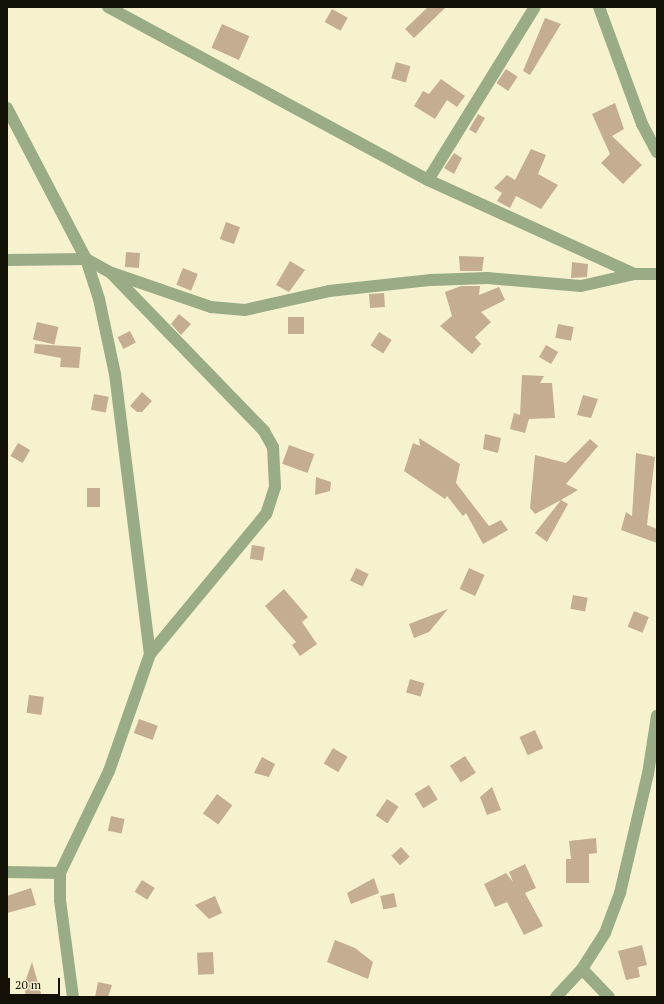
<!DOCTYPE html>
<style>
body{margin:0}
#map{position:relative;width:664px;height:1004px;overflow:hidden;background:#f7f2ce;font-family:"PT Serif",serif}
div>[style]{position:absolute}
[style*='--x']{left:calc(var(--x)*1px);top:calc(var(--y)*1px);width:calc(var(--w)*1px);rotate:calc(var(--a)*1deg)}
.building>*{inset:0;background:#c4ad91;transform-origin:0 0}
.street>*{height:12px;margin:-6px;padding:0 6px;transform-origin:6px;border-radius:6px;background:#99ac86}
span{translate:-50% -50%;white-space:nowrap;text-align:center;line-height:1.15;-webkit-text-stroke:3px #f7f2ce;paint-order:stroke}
.frame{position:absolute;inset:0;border:8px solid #141206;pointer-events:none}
.scale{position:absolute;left:8px;top:978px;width:52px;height:18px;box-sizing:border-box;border:2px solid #141206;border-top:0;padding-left:5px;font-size:12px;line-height:14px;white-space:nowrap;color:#141206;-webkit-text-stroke:3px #f7f2ce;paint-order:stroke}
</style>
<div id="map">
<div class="building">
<i style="clip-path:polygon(428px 7px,445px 8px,414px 38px,405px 29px)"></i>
<i style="left:332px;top:9px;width:18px;height:15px;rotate:29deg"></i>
<i style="clip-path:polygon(545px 18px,561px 24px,530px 75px,523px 71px)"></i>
<i style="left:222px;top:24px;width:30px;height:26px;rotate:24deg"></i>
<i style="left:396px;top:62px;width:15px;height:17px;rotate:16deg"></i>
<i style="left:506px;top:69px;width:14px;height:17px;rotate:34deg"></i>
<i style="clip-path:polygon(441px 79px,465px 96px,457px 107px,447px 100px,435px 119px,414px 106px,423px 91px,429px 94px)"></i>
<i style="clip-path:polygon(615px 103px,624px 129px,612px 136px,642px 165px,623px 184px,601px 163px,610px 154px,592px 114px)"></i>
<i style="left:478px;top:114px;width:8px;height:18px;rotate:30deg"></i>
<i style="clip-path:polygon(531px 149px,546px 155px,538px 174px,558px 185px,541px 209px,516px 196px,510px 208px,497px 201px,502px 193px,494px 188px,507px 175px,515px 180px)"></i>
<i style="clip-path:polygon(454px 153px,462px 158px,454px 174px,444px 168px)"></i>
<i style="left:226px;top:222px;width:15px;height:18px;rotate:20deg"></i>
<i style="left:126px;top:252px;width:14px;height:15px;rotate:4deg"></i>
<i style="clip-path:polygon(459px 256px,484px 257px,482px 271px,460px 271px)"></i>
<i style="clip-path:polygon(290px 261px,305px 270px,289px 292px,276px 285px)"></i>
<i style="clip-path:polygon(572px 262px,588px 264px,587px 277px,571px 278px)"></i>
<i style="left:183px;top:268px;width:16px;height:18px;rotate:22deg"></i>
<i style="clip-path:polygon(461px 286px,480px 286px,479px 295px,499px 287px,505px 300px,481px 312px,491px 322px,475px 337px,481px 344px,472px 354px,440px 326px,452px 316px,445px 292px)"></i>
<i style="left:384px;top:293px;width:14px;height:15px;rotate:86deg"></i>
<i style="clip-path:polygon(179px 314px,191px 324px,181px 335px,171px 324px)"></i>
<i style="left:288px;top:317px;width:16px;height:17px"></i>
<i style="left:37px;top:322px;width:22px;height:18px;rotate:13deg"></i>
<i style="left:558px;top:324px;width:16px;height:14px;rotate:11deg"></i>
<i style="left:130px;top:331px;width:13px;height:14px;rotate:63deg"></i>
<i style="left:379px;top:332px;width:15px;height:16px;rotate:32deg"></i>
<i style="clip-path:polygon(35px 344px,81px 347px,79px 368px,60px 367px,61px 358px,34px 353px)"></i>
<i style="left:546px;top:345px;width:14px;height:14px;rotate:30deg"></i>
<i style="clip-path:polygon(522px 375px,544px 376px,540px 383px,552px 383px,555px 418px,529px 419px,525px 433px,510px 429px,514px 413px,520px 415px)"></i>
<i style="clip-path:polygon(142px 392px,152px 401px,142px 412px,137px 412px,130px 406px)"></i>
<i style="left:94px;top:394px;width:15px;height:16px;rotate:11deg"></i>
<i style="clip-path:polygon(583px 395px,598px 399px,591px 418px,577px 415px)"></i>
<i style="clip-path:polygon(485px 434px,501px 438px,498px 453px,483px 449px)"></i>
<i style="clip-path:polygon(419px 438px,460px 464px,456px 483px,489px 526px,501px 520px,508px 530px,483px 544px,466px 513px,463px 516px,447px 496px,445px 499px,404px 471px,413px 443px,420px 446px)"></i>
<i style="clip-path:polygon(590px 439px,598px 446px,566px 484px,578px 490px,561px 500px,568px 504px,547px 542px,535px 533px,561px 500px,535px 514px,530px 508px,535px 455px,566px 463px)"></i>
<i style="left:18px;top:443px;width:14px;height:15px;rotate:30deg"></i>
<i style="left:289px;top:445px;width:27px;height:20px;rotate:20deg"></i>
<i style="clip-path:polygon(636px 453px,655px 457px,647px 525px,657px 529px,657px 543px,621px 530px,626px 512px,632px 516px)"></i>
<i style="clip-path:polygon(316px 477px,331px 482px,330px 491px,315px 495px)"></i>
<i style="left:87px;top:488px;width:13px;height:19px"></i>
<i style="left:252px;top:545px;width:13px;height:14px;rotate:9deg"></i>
<i style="left:356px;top:568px;width:14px;height:14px;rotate:25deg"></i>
<i style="left:469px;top:568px;width:17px;height:23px;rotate:24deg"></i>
<i style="clip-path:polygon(284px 589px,308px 617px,302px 622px,317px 644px,300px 656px,292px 645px,296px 642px,265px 606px)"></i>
<i style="left:573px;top:595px;width:15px;height:14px;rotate:11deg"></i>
<i style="clip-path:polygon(448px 609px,429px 632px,414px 638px,409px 624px)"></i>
<i style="left:634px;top:611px;width:16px;height:17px;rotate:22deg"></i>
<i style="left:410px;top:679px;width:15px;height:14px;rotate:16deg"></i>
<i style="left:29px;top:695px;width:15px;height:18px;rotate:8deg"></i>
<i style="left:139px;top:719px;width:20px;height:15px;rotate:20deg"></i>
<i style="left:535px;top:730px;width:20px;height:17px;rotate:66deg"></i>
<i style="left:333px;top:748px;width:17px;height:18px;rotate:31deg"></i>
<i style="left:465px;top:756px;width:20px;height:18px;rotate:57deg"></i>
<i style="clip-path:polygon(262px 757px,275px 764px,269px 777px,254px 773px)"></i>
<i style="left:429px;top:785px;width:17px;height:17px;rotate:59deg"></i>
<i style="clip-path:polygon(492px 787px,501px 810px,487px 815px,480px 797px)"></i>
<i style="left:217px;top:794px;width:19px;height:24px;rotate:36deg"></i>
<i style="left:387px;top:799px;width:14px;height:20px;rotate:34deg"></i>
<i style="left:111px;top:816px;width:14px;height:15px;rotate:12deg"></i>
<i style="clip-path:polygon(596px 838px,597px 853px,589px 854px,589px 883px,566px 883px,566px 859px,571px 859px,569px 841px)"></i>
<i style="left:401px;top:847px;width:13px;height:13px;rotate:48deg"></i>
<i style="clip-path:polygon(525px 864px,536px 888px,525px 893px,543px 926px,524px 935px,507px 902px,495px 907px,484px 884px,506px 873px,513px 882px,509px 872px)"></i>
<i style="clip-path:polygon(374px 878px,379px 893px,351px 904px,347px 893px)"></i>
<i style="left:142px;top:880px;width:15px;height:14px;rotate:32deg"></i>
<i style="clip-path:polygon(31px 888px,36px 905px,7px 913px,7px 896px)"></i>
<i style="left:394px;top:893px;width:14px;height:14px;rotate:78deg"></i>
<i style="clip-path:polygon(215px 896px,222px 913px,209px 919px,195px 905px)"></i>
<i style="clip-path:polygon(335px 940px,355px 948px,373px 962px,368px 979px,327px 962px)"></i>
<i style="clip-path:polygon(642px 945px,647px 965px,638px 967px,640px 977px,626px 980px,618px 951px)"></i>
<i style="left:213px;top:952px;width:22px;height:16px;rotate:87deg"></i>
<i style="clip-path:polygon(32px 962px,42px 997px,26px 997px,24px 985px)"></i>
<i style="clip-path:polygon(98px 982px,112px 985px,108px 997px,95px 997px)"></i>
</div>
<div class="street">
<i style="--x:108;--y:7;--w:364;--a:28.4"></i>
<i style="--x:428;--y:180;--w:226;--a:24.5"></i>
<i style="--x:634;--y:274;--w:23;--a:0"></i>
<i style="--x:599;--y:7;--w:125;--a:69.8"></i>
<i style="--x:642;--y:124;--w:32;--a:62"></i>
<i style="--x:7;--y:108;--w:170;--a:62.4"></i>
<i style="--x:86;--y:259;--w:42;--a:72"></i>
<i style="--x:99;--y:299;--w:77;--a:78"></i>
<i style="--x:115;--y:374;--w:282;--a:82.9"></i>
<i style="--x:150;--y:654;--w:124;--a:109.3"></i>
<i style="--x:109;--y:771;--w:113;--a:115.7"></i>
<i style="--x:60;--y:873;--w:27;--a:90"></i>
<i style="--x:60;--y:900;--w:98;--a:82.4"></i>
<i style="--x:428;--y:180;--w:203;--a:-58.3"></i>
<i style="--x:7;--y:260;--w:79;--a:-0.7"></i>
<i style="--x:86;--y:259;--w:29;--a:29"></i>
<i style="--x:111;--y:273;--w:220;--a:45.9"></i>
<i style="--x:264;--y:431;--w:18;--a:61"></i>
<i style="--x:273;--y:447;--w:40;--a:87.1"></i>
<i style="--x:275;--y:487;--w:28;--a:108"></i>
<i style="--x:266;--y:514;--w:182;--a:129.6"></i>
<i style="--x:112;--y:273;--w:105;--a:19"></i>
<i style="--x:211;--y:307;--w:34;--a:5"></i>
<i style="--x:245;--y:310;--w:86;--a:-12.7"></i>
<i style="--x:329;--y:291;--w:103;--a:-6.2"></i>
<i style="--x:431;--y:280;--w:56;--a:-2"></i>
<i style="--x:487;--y:278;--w:94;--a:4.9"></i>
<i style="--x:581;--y:286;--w:54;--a:-12.8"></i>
<i style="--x:7;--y:872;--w:53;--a:1.1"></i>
<i style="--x:582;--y:969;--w:39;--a:46"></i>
<i style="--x:556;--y:997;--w:38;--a:-47"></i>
<i style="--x:582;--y:969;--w:43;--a:-57.4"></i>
<i style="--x:605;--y:933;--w:43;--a:-69.4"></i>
<i style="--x:620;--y:893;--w:122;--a:-76.8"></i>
<i style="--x:648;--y:774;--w:59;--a:-81.2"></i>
</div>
<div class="frame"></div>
<div class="scale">20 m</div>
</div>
